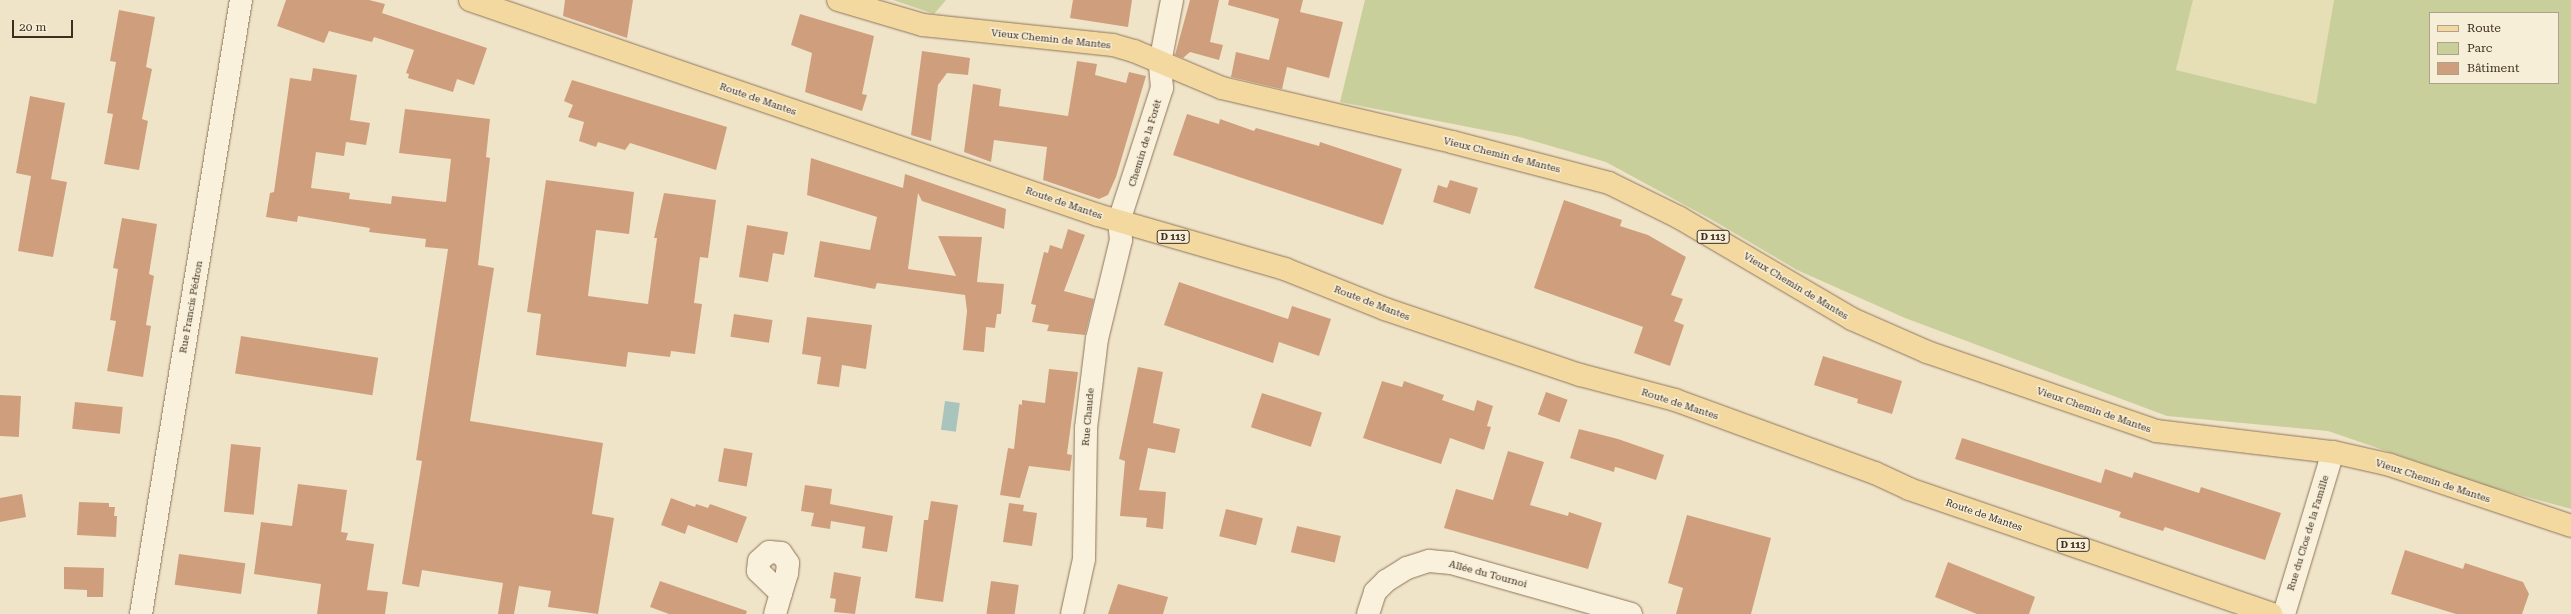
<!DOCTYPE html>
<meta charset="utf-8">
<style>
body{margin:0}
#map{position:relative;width:2571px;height:614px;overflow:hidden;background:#f0e4c8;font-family:"Roboto Serif",serif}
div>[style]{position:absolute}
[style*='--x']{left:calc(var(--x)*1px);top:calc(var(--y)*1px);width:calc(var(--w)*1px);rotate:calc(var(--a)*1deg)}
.farmland>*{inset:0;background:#e6deb5}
.green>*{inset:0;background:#c9cf9b}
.water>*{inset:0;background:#a9c4bc;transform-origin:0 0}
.building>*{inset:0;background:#cf9f7d;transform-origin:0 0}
.roads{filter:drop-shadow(0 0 1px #8d765c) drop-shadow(0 0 1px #8d765c)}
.minor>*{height:22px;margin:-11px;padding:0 11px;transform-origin:11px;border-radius:11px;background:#faf1dc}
.primary>*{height:22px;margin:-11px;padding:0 11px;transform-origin:11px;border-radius:11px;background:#f3d9a0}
span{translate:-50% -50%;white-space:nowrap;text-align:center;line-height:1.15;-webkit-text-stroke:3px #f7eed8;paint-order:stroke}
.shield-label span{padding:1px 3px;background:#f7eed8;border:1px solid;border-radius:3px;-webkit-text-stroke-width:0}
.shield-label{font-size:9px;color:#3d2e20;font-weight:700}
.street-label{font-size:10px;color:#3d2e20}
.legend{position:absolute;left:2429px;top:12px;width:130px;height:72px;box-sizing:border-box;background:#f7eed8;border:1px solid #ada18e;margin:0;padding:5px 7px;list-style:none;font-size:12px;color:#3d2e20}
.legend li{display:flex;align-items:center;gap:8px;height:20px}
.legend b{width:20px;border:1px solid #ada18e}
.scale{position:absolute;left:12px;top:20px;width:61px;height:18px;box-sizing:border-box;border:2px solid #3d2e20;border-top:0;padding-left:5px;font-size:12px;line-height:14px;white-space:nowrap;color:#3d2e20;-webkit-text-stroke:3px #f7eed8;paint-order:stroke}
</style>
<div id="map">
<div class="farmland">
<i style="clip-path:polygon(2193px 0,2334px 0,2316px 104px,2176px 70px)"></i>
</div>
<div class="green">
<i style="clip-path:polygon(893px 0,946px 0,934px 14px)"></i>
<i style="clip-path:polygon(evenodd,1365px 0,2193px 0,2176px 70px,2316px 104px,2334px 0,2571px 0,2571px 509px,2494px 488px,2328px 431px,2167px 416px,1905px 318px,1797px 270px,1714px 221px,1606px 162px,1520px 137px,1340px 102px,1365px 0,2430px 13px,2558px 13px,2558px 83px,2430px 83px,2430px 13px)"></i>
</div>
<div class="water">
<i style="left:945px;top:401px;width:15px;height:29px;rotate:8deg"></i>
</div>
<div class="building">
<i style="clip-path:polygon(286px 0,369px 0,385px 4px,382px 13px,487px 48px,474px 85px,457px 79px,453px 92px,408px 78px,409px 74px,406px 73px,414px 50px,374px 37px,372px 42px,329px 31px,324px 43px,277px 26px)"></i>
<i style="clip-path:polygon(565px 0,633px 0,627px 38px,563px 16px)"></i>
<i style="clip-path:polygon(1073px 0,1132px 0,1128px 27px,1070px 18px)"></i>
<i style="clip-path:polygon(1190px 0,1219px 0,1210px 42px,1223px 45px,1219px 60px,1190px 52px,1183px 58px,1175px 55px)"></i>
<i style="clip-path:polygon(1229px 0,1303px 0,1300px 12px,1343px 22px,1329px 78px,1287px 67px,1282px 89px,1231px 77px,1236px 52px,1269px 60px,1279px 19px,1228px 5px)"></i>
<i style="clip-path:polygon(119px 10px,155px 17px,146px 67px,152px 69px,142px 119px,148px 121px,139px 170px,104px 164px,113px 114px,107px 113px,116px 62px,110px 61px)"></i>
<i style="clip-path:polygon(800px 14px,874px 36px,862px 94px,867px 95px,862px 111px,805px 92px,812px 53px,791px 45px)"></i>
<i style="clip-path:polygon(922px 51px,970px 58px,968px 75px,947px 73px,938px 85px,931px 141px,911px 135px)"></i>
<i style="clip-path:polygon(1077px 61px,1097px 64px,1095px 75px,1126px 83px,1129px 72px,1146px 76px,1116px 177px,1108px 195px,1099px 199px,1043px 180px,1047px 147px,994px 140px,991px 162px,964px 152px,973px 84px,1001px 89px,999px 106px,1068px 116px)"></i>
<i style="clip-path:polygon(313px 68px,357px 75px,350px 120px,370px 123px,366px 145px,346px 142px,344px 156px,316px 152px,311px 188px,350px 193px,349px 199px,391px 204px,392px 196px,446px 202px,451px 159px,399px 153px,405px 109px,490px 119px,486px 157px,490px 158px,478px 265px,494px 268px,470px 421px,603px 443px,592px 514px,614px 518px,598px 614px,548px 607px,551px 591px,519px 586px,514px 614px,498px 614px,503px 583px,422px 570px,419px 587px,402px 584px,422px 461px,416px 460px,448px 249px,425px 247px,426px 239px,369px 232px,370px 228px,298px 216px,297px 222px,266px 217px,270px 193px,274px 192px,290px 78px,311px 81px)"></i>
<i style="clip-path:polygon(572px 80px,727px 127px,716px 170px,630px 143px,625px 150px,598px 142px,596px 147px,579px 141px,584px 122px,568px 117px,573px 105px,564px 101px)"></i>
<i style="clip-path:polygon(30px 96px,65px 103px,51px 179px,67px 182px,53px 257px,18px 251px,31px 176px,16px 173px)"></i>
<i style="clip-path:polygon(1187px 114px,1219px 124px,1220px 119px,1254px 131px,1256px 128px,1319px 146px,1320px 142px,1402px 169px,1383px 225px,1173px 155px)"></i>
<i style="clip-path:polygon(811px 158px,903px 188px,905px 174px,1006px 209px,1004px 229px,922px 201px,918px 193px,908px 269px,956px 276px,938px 236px,982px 237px,977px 282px,1004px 284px,1001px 314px,997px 314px,995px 328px,986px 327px,984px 352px,963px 350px,967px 311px,965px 295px,877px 283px,875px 289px,814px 277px,820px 241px,870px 250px,877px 217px,807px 195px)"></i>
<i style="clip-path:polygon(546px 180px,634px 192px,629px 234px,596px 230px,588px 296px,648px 304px,657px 238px,654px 238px,664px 193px,716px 200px,708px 258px,700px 257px,694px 303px,702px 304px,695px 354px,671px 351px,670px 357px,628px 352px,626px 367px,536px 355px,541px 314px,527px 312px)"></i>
<i style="clip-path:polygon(1450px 180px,1478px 188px,1470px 214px,1433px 202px,1438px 185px,1447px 188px)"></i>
<i style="clip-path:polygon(1564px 200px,1622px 220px,1620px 226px,1648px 235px,1686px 257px,1671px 295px,1683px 299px,1674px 321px,1684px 325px,1670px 366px,1634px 353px,1643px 327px,1534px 288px)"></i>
<i style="clip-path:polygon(122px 218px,157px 224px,149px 274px,154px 276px,146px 325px,151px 326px,143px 377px,107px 371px,116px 321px,110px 320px,118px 269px,113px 268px)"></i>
<i style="clip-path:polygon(747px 225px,788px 232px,784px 255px,773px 253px,768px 282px,739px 277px)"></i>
<i style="clip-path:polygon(1068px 229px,1085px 235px,1064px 291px,1094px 299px,1085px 335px,1047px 331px,1049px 325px,1032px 322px,1036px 305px,1031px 304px,1044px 252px,1048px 253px,1050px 245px,1062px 249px)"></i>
<i style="clip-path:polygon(1179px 282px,1288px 319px,1292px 306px,1331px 319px,1319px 356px,1279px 342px,1273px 363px,1164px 325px)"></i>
<i style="left:734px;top:314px;width:39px;height:23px;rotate:9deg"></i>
<i style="clip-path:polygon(807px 317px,872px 325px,866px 369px,842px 365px,839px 387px,817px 384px,821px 357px,802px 354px)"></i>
<i style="left:241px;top:336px;width:139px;height:38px;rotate:9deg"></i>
<i style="clip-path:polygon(1823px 356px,1902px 381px,1892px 414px,1857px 403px,1858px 399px,1814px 385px)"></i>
<i style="clip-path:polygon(1138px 367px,1163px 372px,1153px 423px,1180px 429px,1175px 453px,1148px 448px,1139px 490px,1166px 492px,1163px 529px,1146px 527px,1147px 518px,1120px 516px,1125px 461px,1119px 459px)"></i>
<i style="clip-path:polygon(1049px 369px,1078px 372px,1067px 454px,1072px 455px,1070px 471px,1029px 466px,1020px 498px,1000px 495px,1008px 448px,1014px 449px,1019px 404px,1022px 405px,1022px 400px,1045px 403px)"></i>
<i style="clip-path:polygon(1382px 381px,1402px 387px,1404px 381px,1444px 395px,1442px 400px,1474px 411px,1477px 400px,1493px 406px,1487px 426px,1491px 427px,1484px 450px,1450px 438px,1441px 464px,1363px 438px)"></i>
<i style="left:1546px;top:392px;width:23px;height:24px;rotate:20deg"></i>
<i style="left:1262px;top:393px;width:63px;height:36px;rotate:18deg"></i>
<i style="left:0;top:395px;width:21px;height:41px;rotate:3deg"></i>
<i style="left:75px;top:402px;width:48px;height:27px;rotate:6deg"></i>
<i style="clip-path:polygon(1579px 429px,1618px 439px,1664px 455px,1656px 480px,1619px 468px,1615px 467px,1614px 472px,1570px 458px)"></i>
<i style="clip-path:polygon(1962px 438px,2101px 483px,2105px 469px,2132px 478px,2134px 472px,2199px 493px,2201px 487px,2281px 513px,2265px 560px,2165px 527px,2163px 531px,2119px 517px,2121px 512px,1955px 459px)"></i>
<i style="left:231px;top:444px;width:30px;height:68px;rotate:6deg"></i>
<i style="left:724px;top:448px;width:29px;height:34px;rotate:10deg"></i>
<i style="clip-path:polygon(1508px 451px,1544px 462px,1530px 505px,1568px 516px,1569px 512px,1602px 523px,1588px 569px,1444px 528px,1456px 489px,1493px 500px)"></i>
<i style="clip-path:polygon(298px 484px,347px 490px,341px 532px,348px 533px,346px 540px,374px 544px,367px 590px,388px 592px,385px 614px,317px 614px,321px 584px,254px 574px,261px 522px,292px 526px)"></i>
<i style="clip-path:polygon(805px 485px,832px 489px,830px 504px,893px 516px,887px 552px,862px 548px,865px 527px,831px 521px,830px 529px,811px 526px,814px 513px,801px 511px)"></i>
<i style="clip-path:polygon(22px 494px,26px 517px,0 522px,0 498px)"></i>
<i style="clip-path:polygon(671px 498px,695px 507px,696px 504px,708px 508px,710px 504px,747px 517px,737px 543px,688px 525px,685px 534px,661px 525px)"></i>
<i style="clip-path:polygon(931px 501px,958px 505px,943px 602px,915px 598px,924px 520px,928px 520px)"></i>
<i style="clip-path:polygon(79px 502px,109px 503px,109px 507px,115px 507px,114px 516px,117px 516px,116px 537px,77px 535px)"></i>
<i style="clip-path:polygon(1009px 503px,1024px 505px,1023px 511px,1037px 513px,1032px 546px,1003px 542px)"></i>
<i style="left:1226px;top:509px;width:38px;height:28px;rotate:14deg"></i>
<i style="clip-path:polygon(1687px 515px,1771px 538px,1751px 614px,1676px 614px,1683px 588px,1668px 583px)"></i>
<i style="left:1297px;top:526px;width:45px;height:27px;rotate:13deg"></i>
<i style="clip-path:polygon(2405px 550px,2463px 569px,2465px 563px,2523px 582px,2529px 594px,2522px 614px,2456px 614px,2391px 594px)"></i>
<i style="left:179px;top:554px;width:67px;height:31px;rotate:8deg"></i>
<i style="clip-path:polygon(1948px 562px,2035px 597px,2029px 614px,1977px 614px,1935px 597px)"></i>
<i style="clip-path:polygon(64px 567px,104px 568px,103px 597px,87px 597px,87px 590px,64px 589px)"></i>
<i style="clip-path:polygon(834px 572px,861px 577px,855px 614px,834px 612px,836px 599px,830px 598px)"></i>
<i style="clip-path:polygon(660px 581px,747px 611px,746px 614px,669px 614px,650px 607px)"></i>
<i style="left:991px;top:581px;width:28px;height:33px;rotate:8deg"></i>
<i style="clip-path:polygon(1118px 584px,1168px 597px,1163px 614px,1108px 614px)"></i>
</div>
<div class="roads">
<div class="minor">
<i style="--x:141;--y:614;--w:622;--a:-80.75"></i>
<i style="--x:775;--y:614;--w:22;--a:-74"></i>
<i style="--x:781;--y:593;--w:21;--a:-73"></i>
<i style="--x:787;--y:573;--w:10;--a:-84"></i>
<i style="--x:788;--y:563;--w:12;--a:-125"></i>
<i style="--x:781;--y:553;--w:12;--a:-175"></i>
<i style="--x:769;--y:552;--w:13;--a:138"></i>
<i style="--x:759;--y:561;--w:10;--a:96"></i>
<i style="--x:758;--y:571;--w:32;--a:44"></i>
<i style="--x:1072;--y:614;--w:56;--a:-77.7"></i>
<i style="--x:1084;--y:559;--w:131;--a:-89.1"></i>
<i style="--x:1086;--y:428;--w:90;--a:-83"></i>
<i style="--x:1097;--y:339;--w:102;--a:-76.4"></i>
<i style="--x:1121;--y:240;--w:19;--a:-96"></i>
<i style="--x:1119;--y:221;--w:140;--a:-72.1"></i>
<i style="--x:1162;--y:88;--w:25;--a:-95"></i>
<i style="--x:1160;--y:63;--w:64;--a:-79.2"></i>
<i style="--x:1368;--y:614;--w:23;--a:-72"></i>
<i style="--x:1375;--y:592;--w:16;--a:-45"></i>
<i style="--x:1386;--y:581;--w:25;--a:-32"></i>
<i style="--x:1407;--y:568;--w:23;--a:-18"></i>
<i style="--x:1429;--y:561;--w:22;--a:5"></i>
<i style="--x:1451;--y:563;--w:187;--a:15.8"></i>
<i style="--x:2284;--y:614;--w:169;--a:-73.2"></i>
</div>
<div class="primary">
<i style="--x:470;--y:0;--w:664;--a:18.9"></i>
<i style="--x:1098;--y:215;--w:195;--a:16.1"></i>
<i style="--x:1285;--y:269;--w:108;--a:21.8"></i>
<i style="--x:1385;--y:309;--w:206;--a:18.7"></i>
<i style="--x:1580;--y:375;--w:98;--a:14.7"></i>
<i style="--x:1675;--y:400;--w:213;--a:20.1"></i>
<i style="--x:1875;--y:473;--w:38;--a:25"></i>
<i style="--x:1909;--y:489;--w:383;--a:19"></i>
<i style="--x:838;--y:0;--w:89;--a:16.4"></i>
<i style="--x:923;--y:25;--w:191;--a:6"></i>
<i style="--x:1113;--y:45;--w:22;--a:16"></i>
<i style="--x:1134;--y:51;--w:95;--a:22.8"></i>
<i style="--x:1222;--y:88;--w:236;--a:13.2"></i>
<i style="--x:1452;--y:142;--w:162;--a:14.6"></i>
<i style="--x:1609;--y:183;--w:79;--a:26.2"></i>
<i style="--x:1680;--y:218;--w:199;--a:30.4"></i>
<i style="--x:1852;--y:319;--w:82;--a:23.7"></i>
<i style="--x:1927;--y:352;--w:242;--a:19"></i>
<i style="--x:2156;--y:431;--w:178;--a:6.8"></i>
<i style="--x:2333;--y:452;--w:58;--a:12.8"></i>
<i style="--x:2390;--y:465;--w:191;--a:18.6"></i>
</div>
</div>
<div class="shield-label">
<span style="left:1173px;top:237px">D 113</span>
<span style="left:1713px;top:237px">D 113</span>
<span style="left:2073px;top:545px">D 113</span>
</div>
<div class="street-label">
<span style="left:1051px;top:39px;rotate:6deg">Vieux Chemin de Mantes</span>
<span style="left:758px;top:99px;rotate:19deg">Route de Mantes</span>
<span style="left:1145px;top:143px;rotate:-73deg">Chemin de la Forêt</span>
<span style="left:1502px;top:155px;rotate:14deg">Vieux Chemin de Mantes</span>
<span style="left:1064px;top:203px;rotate:19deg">Route de Mantes</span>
<span style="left:1796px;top:286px;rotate:31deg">Vieux Chemin de Mantes</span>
<span style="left:1372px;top:303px;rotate:21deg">Route de Mantes</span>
<span style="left:191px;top:307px;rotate:-80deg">Rue Francis Pédron</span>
<span style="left:1680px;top:404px;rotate:18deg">Route de Mantes</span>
<span style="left:2094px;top:410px;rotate:19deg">Vieux Chemin de Mantes</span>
<span style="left:1088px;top:417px;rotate:-85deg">Rue Chaude</span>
<span style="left:2433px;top:481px;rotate:18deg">Vieux Chemin de Mantes</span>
<span style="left:1984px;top:515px;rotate:19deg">Route de Mantes</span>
<span style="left:2308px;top:533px;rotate:-73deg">Rue du Clos de la Famille</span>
<span style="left:1488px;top:574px;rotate:15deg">Allée du Tournoi</span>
</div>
<ul class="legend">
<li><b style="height:5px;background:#f3d9a0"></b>Route</li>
<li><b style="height:11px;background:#c9cf9b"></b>Parc</li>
<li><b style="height:11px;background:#cf9f7d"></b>Bâtiment</li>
</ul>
<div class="scale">20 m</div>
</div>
